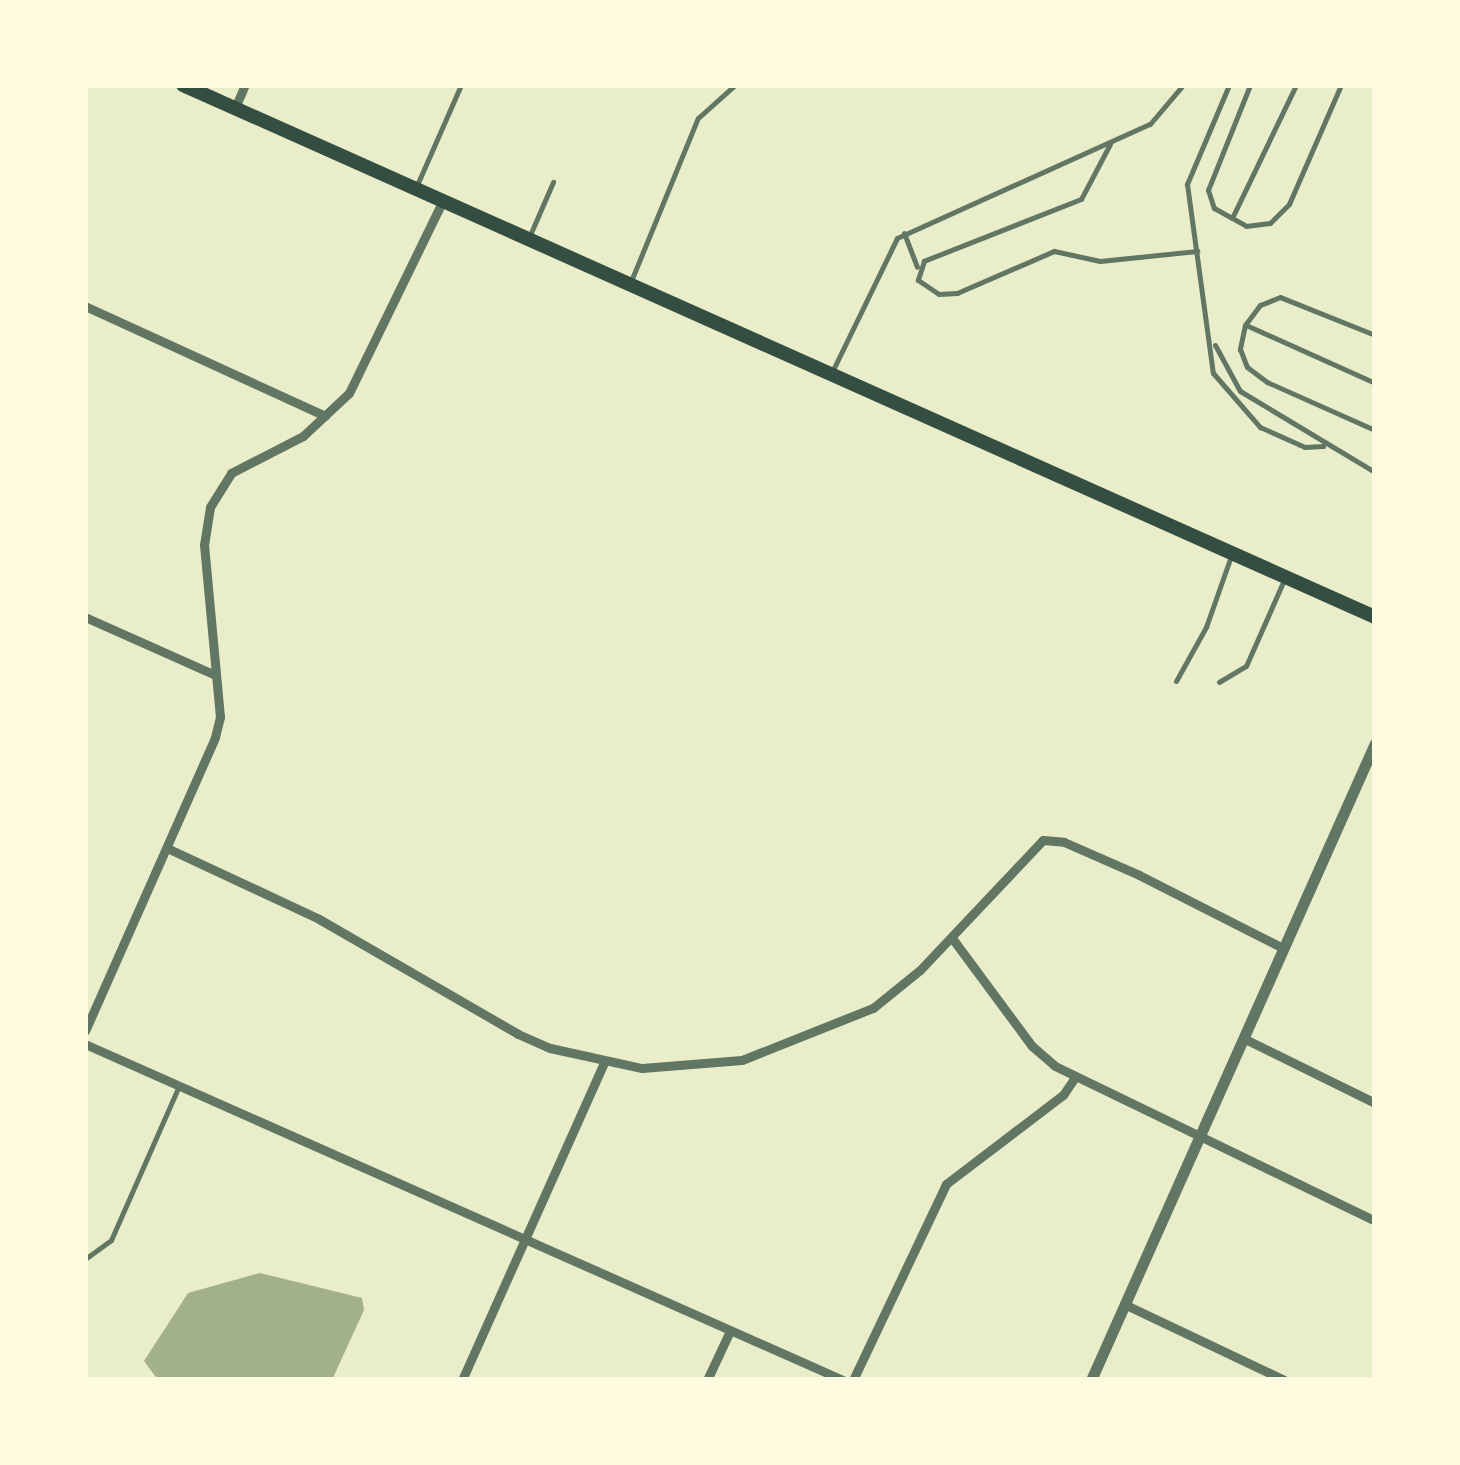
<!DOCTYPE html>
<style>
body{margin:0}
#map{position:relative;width:1460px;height:1465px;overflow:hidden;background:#e9edc9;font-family:"Asap Condensed",sans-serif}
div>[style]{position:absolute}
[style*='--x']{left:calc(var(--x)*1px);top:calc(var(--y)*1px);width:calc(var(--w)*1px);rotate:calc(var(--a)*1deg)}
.water>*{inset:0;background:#a3b18a}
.service>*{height:5px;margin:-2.5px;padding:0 2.5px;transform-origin:2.5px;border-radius:2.5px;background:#617663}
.minor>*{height:9px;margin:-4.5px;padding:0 4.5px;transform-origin:4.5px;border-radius:4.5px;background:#617663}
.tertiary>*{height:11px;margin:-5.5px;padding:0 5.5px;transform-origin:5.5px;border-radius:5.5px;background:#617663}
.primary>*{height:14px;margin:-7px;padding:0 7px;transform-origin:7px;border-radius:7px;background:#344e41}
span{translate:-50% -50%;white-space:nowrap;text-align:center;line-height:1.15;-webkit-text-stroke:8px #fefae0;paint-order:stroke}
.frame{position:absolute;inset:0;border:88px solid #fefae0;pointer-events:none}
</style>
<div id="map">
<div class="water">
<i style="clip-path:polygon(260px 1273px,362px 1298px,364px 1310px,332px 1380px,158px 1380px,144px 1361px,188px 1293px)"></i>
</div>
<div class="service">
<i style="--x:1229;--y:85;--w:108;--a:113"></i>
<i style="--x:1187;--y:184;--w:191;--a:82.2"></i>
<i style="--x:1213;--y:373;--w:72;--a:49"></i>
<i style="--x:1260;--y:427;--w:49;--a:24"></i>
<i style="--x:1305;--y:447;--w:18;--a:-3"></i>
<i style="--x:1250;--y:85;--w:113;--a:111.8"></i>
<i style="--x:1208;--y:190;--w:19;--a:72"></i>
<i style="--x:1214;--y:208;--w:37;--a:29"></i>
<i style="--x:1246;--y:226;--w:24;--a:-7"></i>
<i style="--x:1270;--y:223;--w:27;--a:-45"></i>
<i style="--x:1289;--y:204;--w:130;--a:-66.4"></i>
<i style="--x:1110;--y:144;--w:62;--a:117.8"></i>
<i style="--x:1081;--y:199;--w:169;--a:158.5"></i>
<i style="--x:924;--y:261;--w:20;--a:108"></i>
<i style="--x:918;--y:280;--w:25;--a:34"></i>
<i style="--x:939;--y:294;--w:18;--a:-3"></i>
<i style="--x:957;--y:293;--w:106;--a:-23.4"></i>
<i style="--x:1054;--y:251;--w:47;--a:12.3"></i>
<i style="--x:1100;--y:261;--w:98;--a:-5.9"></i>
<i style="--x:417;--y:185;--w:109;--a:-66.3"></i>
<i style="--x:1232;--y:218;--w:148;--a:-64.3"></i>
<i style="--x:904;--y:233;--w:36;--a:69"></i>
<i style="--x:530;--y:235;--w:58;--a:-66.5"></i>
<i style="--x:631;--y:281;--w:176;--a:-67.7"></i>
<i style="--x:698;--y:118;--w:50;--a:-41.7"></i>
<i style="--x:1246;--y:325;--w:141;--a:24.2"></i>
<i style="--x:1375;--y:335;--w:102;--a:-158.2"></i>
<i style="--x:1280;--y:297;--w:22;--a:158"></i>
<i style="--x:1260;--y:305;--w:25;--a:127"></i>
<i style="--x:1245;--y:325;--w:25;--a:102"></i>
<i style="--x:1240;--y:349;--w:19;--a:69"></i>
<i style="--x:1247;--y:367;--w:25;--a:37"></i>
<i style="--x:1267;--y:382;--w:118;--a:24"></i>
<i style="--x:1215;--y:345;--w:52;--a:61.5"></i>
<i style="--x:1240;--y:391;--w:157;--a:31"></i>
<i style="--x:831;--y:374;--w:151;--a:-64.1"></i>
<i style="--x:897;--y:238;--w:277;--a:-24.3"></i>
<i style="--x:1150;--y:124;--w:51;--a:-49.8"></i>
<i style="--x:1176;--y:681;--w:62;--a:-60.9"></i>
<i style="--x:1206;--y:627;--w:75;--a:-70.6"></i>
<i style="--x:1219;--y:682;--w:31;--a:-31"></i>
<i style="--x:1246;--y:666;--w:94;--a:-66.2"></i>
<i style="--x:85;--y:1259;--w:32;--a:-36"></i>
<i style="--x:111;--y:1240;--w:168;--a:-66.2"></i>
</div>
<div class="minor">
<i style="--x:235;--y:108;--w:25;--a:-67"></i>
<i style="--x:85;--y:306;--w:264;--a:24.6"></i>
<i style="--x:85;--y:617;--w:142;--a:24"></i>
<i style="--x:167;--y:848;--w:168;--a:25"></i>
<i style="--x:319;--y:919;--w:230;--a:30"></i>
<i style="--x:518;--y:1034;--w:35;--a:24"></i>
<i style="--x:550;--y:1048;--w:94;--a:12.3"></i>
<i style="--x:642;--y:1068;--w:100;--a:-4.6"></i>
<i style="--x:742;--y:1060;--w:141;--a:-21.7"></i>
<i style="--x:873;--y:1008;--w:60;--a:-39"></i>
<i style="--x:920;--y:970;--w:179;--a:-46.6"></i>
<i style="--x:1043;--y:840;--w:21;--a:5"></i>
<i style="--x:1064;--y:842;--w:82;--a:23.7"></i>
<i style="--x:1139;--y:875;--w:161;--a:26.9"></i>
<i style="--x:952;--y:938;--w:134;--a:53.5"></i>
<i style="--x:1032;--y:1046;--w:30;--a:41"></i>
<i style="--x:1055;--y:1066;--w:356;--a:25.8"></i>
<i style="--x:85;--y:1031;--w:321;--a:-66.1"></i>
<i style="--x:215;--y:737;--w:21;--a:-76"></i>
<i style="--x:220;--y:717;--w:173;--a:-95.3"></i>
<i style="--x:204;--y:545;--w:38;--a:-81"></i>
<i style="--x:210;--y:507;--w:40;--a:-58"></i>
<i style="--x:231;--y:473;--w:81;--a:-27.2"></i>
<i style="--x:303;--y:436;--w:63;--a:-43.1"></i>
<i style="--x:349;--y:393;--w:215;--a:-64"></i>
<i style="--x:1243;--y:1038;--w:147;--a:26.2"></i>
<i style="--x:85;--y:1044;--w:829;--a:23.91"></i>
<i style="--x:1124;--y:1304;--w:177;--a:25.4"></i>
<i style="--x:462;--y:1380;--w:348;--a:-65.9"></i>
<i style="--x:707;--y:1380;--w:54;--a:-64.9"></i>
<i style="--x:853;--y:1380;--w:217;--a:-64.6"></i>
<i style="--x:946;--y:1184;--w:147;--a:-37.3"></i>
<i style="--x:1063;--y:1095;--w:22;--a:-56"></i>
</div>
<div class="tertiary">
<i style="--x:1091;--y:1380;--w:697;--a:-65.97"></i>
</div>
<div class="primary">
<i style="--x:183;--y:85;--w:1305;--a:24.05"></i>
</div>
<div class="frame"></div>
</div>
